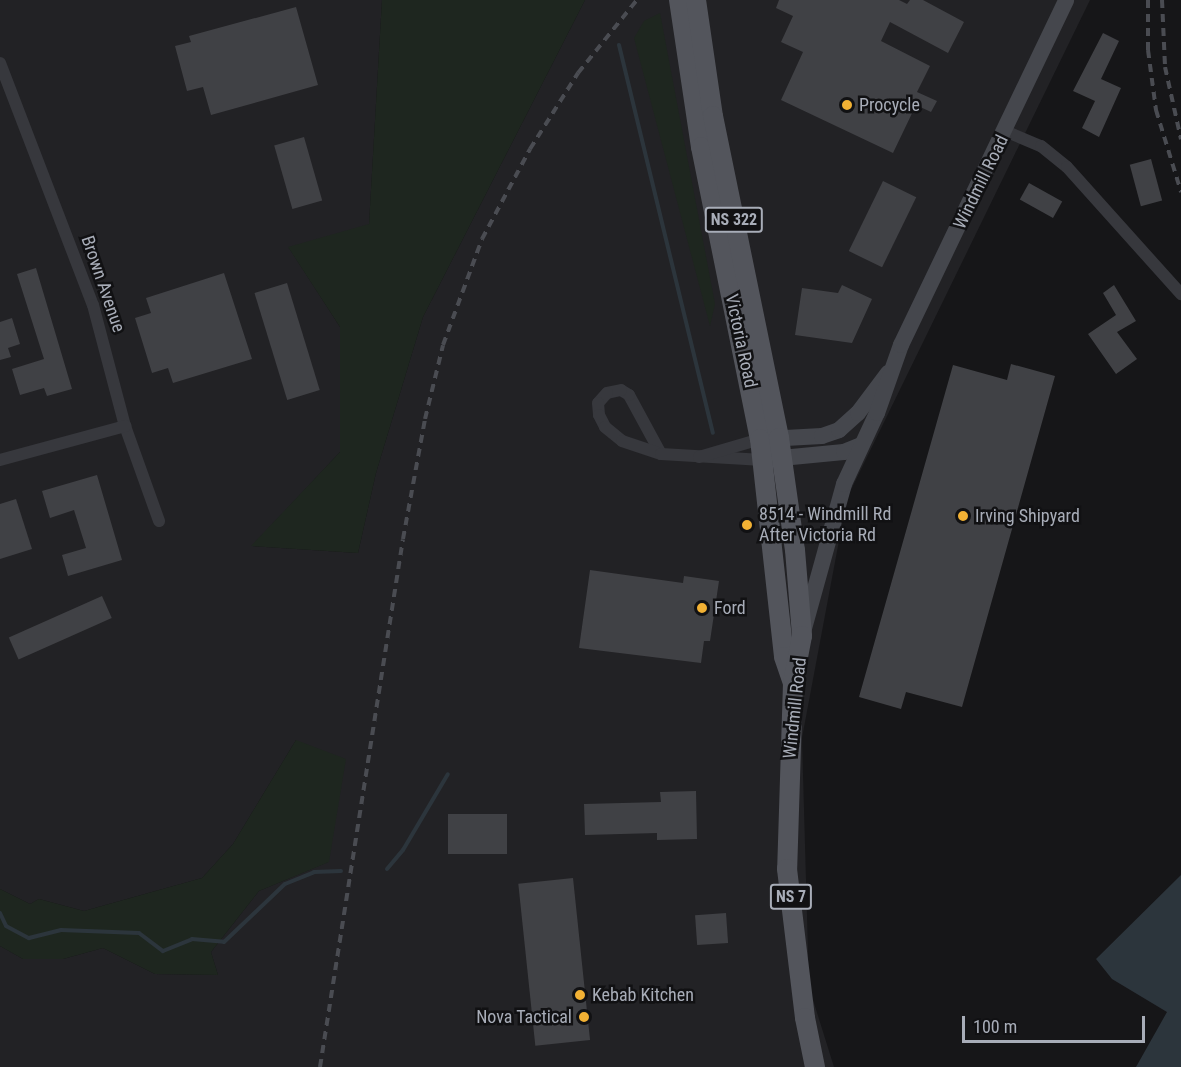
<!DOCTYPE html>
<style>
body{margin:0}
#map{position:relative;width:1181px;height:1067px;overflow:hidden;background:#161618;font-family:"Roboto Condensed",sans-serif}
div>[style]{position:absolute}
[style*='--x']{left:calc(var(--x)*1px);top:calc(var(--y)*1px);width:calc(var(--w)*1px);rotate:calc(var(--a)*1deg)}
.built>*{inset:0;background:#222225}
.green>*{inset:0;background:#1e261f}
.water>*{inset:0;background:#2c353c}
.stream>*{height:4px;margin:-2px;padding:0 2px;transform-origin:2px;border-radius:2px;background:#2c353c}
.building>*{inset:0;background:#404145;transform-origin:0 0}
.minor>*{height:12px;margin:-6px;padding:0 6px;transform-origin:6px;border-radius:6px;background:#37383d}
.secondary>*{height:16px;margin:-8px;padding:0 8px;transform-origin:8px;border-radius:8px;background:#45474d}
.primary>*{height:20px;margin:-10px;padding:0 10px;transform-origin:10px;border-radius:10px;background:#53555c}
.rail>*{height:4px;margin-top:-2px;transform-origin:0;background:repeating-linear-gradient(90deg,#4a4c52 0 8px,transparent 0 14px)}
.dots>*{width:16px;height:16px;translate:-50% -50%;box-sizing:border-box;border:3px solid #111113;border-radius:50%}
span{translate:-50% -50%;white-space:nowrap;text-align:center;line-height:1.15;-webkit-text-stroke:5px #111113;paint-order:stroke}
.shield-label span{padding:2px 4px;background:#111113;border:2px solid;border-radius:4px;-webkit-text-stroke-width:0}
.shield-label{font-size:16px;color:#a8adb8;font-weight:700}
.poi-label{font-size:18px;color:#a8adb8}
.left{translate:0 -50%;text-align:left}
.right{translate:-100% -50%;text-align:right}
.street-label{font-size:18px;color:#a8adb8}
.scale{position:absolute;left:962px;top:1016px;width:183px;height:27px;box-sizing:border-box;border:3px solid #a8adb8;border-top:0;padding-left:8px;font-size:18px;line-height:21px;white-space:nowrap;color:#a8adb8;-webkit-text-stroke:4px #111113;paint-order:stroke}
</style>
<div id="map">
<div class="built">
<i style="clip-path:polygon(0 0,382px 0,369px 225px,289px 248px,340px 327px,340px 452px,252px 546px,358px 553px,376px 473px,423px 317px,585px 0,1090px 0,847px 498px,802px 738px,809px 987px,834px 1067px,0 1067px,0 946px,23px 959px,63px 959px,103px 948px,155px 974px,218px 975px,211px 952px,259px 891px,328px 862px,296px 740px,233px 844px,202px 878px,84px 911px,39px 899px,30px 904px,0 889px)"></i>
</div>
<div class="green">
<i style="clip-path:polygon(382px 0,585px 0,423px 317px,376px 473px,358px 553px,251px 546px,340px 452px,340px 327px,288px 247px,369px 224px)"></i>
<i style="clip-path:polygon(660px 13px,715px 304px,710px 326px,634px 38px,644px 21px)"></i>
<i style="clip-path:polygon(296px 740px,346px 759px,329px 862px,259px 891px,211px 952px,218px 975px,155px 974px,103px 948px,63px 959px,23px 959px,0 946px,0 889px,30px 904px,39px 899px,84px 911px,202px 878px,233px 844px)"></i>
</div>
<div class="water">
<i style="clip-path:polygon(1181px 875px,1181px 1067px,1136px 1067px,1167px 1012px,1112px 979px,1096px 959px)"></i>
</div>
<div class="stream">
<i style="--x:619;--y:45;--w:399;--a:76.4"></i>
<i style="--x:387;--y:869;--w:25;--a:-50"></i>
<i style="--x:403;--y:850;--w:88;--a:-59.4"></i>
<i style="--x:0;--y:913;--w:14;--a:65"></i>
<i style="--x:6;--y:926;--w:26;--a:28"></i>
<i style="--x:29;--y:938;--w:33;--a:-14"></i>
<i style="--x:61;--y:930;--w:78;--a:2.2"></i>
<i style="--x:139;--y:933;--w:30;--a:37"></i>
<i style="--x:163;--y:951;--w:31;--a:-22"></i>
<i style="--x:192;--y:939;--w:32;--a:5"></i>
<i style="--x:224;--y:942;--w:84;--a:-43.6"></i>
<i style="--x:285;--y:884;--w:31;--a:-22"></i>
<i style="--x:314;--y:872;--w:27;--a:-2"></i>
</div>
<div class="building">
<i style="clip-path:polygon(779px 0,899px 0,907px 4px,910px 0,923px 0,964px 22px,948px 53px,890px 22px,881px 41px,930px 66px,917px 92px,937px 101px,931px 112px,916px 105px,893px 153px,781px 100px,803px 52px,781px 42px,793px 16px,776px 8px)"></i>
<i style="clip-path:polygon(296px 7px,318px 85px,211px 115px,203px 87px,187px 91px,175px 46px,191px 42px,189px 36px)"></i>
<i style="clip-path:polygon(1103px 33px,1119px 41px,1101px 79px,1121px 88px,1099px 137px,1082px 128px,1095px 101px,1073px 91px)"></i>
<i style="left:304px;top:137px;width:66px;height:31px;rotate:74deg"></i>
<i style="left:1151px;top:159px;width:43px;height:22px;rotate:75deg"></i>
<i style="left:883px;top:181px;width:37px;height:78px;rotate:26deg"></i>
<i style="left:1029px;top:183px;width:38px;height:19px;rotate:29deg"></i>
<i style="clip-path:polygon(36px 268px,72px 389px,47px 396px,44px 388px,20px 395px,12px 369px,44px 359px,17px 274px)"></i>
<i style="clip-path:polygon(224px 273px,252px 359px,173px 383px,168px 368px,152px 373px,135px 318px,151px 313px,146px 298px)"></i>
<i style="left:287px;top:283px;width:112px;height:34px;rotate:73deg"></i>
<i style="clip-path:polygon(842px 285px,872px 299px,852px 343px,795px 335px,802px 288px,838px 293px)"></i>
<i style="clip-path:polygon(1114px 285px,1136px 321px,1117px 332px,1137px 359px,1116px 374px,1088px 334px,1116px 315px,1103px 293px)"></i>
<i style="clip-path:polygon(12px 318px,20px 344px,8px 348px,11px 357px,0 360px,0 322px)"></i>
<i style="clip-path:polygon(1011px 364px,1055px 376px,962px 707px,906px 692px,901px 709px,859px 697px,953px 365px,1007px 380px)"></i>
<i style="clip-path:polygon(97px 475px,122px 560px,68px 576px,62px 555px,86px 548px,74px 510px,50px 518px,42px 491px)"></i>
<i style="clip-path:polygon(16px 499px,32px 549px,0 559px,0 504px)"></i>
<i style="clip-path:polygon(590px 570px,683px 583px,684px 576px,719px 581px,710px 641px,704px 641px,701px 663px,579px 648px)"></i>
<i style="left:102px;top:596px;width:24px;height:102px;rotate:66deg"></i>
<i style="clip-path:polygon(696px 791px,697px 839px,657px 840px,657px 833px,585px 835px,584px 804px,661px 802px,660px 792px)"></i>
<i style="left:507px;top:814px;width:40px;height:59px;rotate:90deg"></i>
<i style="left:573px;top:878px;width:163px;height:55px;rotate:84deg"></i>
<i style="left:726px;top:913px;width:30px;height:31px;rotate:86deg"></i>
</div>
<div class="minor">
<i style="--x:0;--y:63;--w:259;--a:69"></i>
<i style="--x:93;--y:305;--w:125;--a:75.2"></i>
<i style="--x:125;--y:426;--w:101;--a:70.3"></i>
<i style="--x:1005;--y:131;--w:39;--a:23"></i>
<i style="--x:1041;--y:146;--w:33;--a:39"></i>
<i style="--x:1067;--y:167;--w:171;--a:48.1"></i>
<i style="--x:661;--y:454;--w:67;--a:-118.5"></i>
<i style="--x:629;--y:395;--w:9;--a:-148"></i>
<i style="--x:621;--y:390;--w:14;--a:168"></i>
<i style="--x:607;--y:393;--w:13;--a:132"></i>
<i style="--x:598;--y:403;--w:12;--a:85"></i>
<i style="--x:599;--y:415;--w:13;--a:63"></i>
<i style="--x:605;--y:427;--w:22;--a:39"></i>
<i style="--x:622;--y:441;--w:41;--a:18.4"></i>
<i style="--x:661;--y:454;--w:102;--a:3.4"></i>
<i style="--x:699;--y:457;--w:64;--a:-16.4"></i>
<i style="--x:0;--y:460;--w:130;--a:-15.2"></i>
</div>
<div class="secondary">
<i style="--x:767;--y:439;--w:55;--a:-3.1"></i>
<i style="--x:822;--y:436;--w:18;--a:-19"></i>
<i style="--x:839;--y:430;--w:25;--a:-42"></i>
<i style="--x:858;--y:413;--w:50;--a:-53.1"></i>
<i style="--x:771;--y:459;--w:73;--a:-5.5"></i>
<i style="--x:844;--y:452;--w:18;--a:-22"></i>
<i style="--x:803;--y:632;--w:154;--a:-74.5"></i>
<i style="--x:844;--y:484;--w:78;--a:-65.1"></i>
<i style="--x:877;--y:413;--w:72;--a:-70.6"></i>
<i style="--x:901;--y:345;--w:382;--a:-64.4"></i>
</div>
<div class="primary">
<i style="--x:679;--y:0;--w:149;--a:81.5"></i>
<i style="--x:701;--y:147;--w:298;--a:78.6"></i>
<i style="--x:760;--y:439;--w:219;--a:83.7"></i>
<i style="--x:784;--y:657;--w:28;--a:71"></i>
<i style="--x:696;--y:0;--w:117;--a:81.7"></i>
<i style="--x:713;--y:116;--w:329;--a:78.4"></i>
<i style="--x:779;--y:438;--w:113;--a:81.9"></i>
<i style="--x:795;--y:550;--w:86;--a:85.3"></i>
<i style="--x:802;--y:636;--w:48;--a:100.8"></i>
<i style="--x:793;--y:683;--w:186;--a:91.8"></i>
<i style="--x:787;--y:869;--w:150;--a:83.1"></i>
<i style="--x:805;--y:1018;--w:50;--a:78.5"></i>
</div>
<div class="rail">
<i style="--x:1148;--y:0;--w:50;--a:90"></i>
<i style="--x:1148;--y:50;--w:61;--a:82.4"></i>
<i style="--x:1156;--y:110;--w:86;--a:73"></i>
<i style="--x:1162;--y:0;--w:67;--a:87.4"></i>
<i style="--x:1165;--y:67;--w:74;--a:77.5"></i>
<i style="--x:320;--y:1067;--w:534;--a:-81.07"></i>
<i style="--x:403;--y:539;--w:122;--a:-79.6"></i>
<i style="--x:425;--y:419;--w:76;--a:-76.3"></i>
<i style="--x:443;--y:345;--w:113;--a:-69.8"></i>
<i style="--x:482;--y:239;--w:102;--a:-61.9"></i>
<i style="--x:530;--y:149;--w:90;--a:-57.7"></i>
<i style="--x:578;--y:73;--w:94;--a:-51.1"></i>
</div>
<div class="dots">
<i style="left:847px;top:105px;background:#f2b134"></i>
<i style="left:963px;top:516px;background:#f2b134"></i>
<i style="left:747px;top:525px;background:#f2b134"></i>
<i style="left:702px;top:608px;background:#f2b134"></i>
<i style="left:580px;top:995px;background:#f2b134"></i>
<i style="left:584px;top:1017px;background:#f2b134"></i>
</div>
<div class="shield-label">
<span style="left:734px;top:220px">NS 322</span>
<span style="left:791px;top:897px">NS 7</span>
</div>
<div class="poi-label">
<span class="left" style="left:859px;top:105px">Procycle</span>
<span class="left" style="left:759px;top:525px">8514 - Windmill Rd<br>After Victoria Rd</span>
<span class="left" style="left:975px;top:516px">Irving Shipyard</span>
<span class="left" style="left:714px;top:608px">Ford</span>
<span class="left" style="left:592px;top:995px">Kebab Kitchen</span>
<span class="right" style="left:572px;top:1017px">Nova Tactical</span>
</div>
<div class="street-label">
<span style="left:981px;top:182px;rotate:-64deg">Windmill Road</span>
<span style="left:103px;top:284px;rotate:71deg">Brown Avenue</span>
<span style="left:741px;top:341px;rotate:78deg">Victoria Road</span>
<span style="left:795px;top:708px;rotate:-84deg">Windmill Road</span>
</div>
<div class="scale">100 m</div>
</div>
